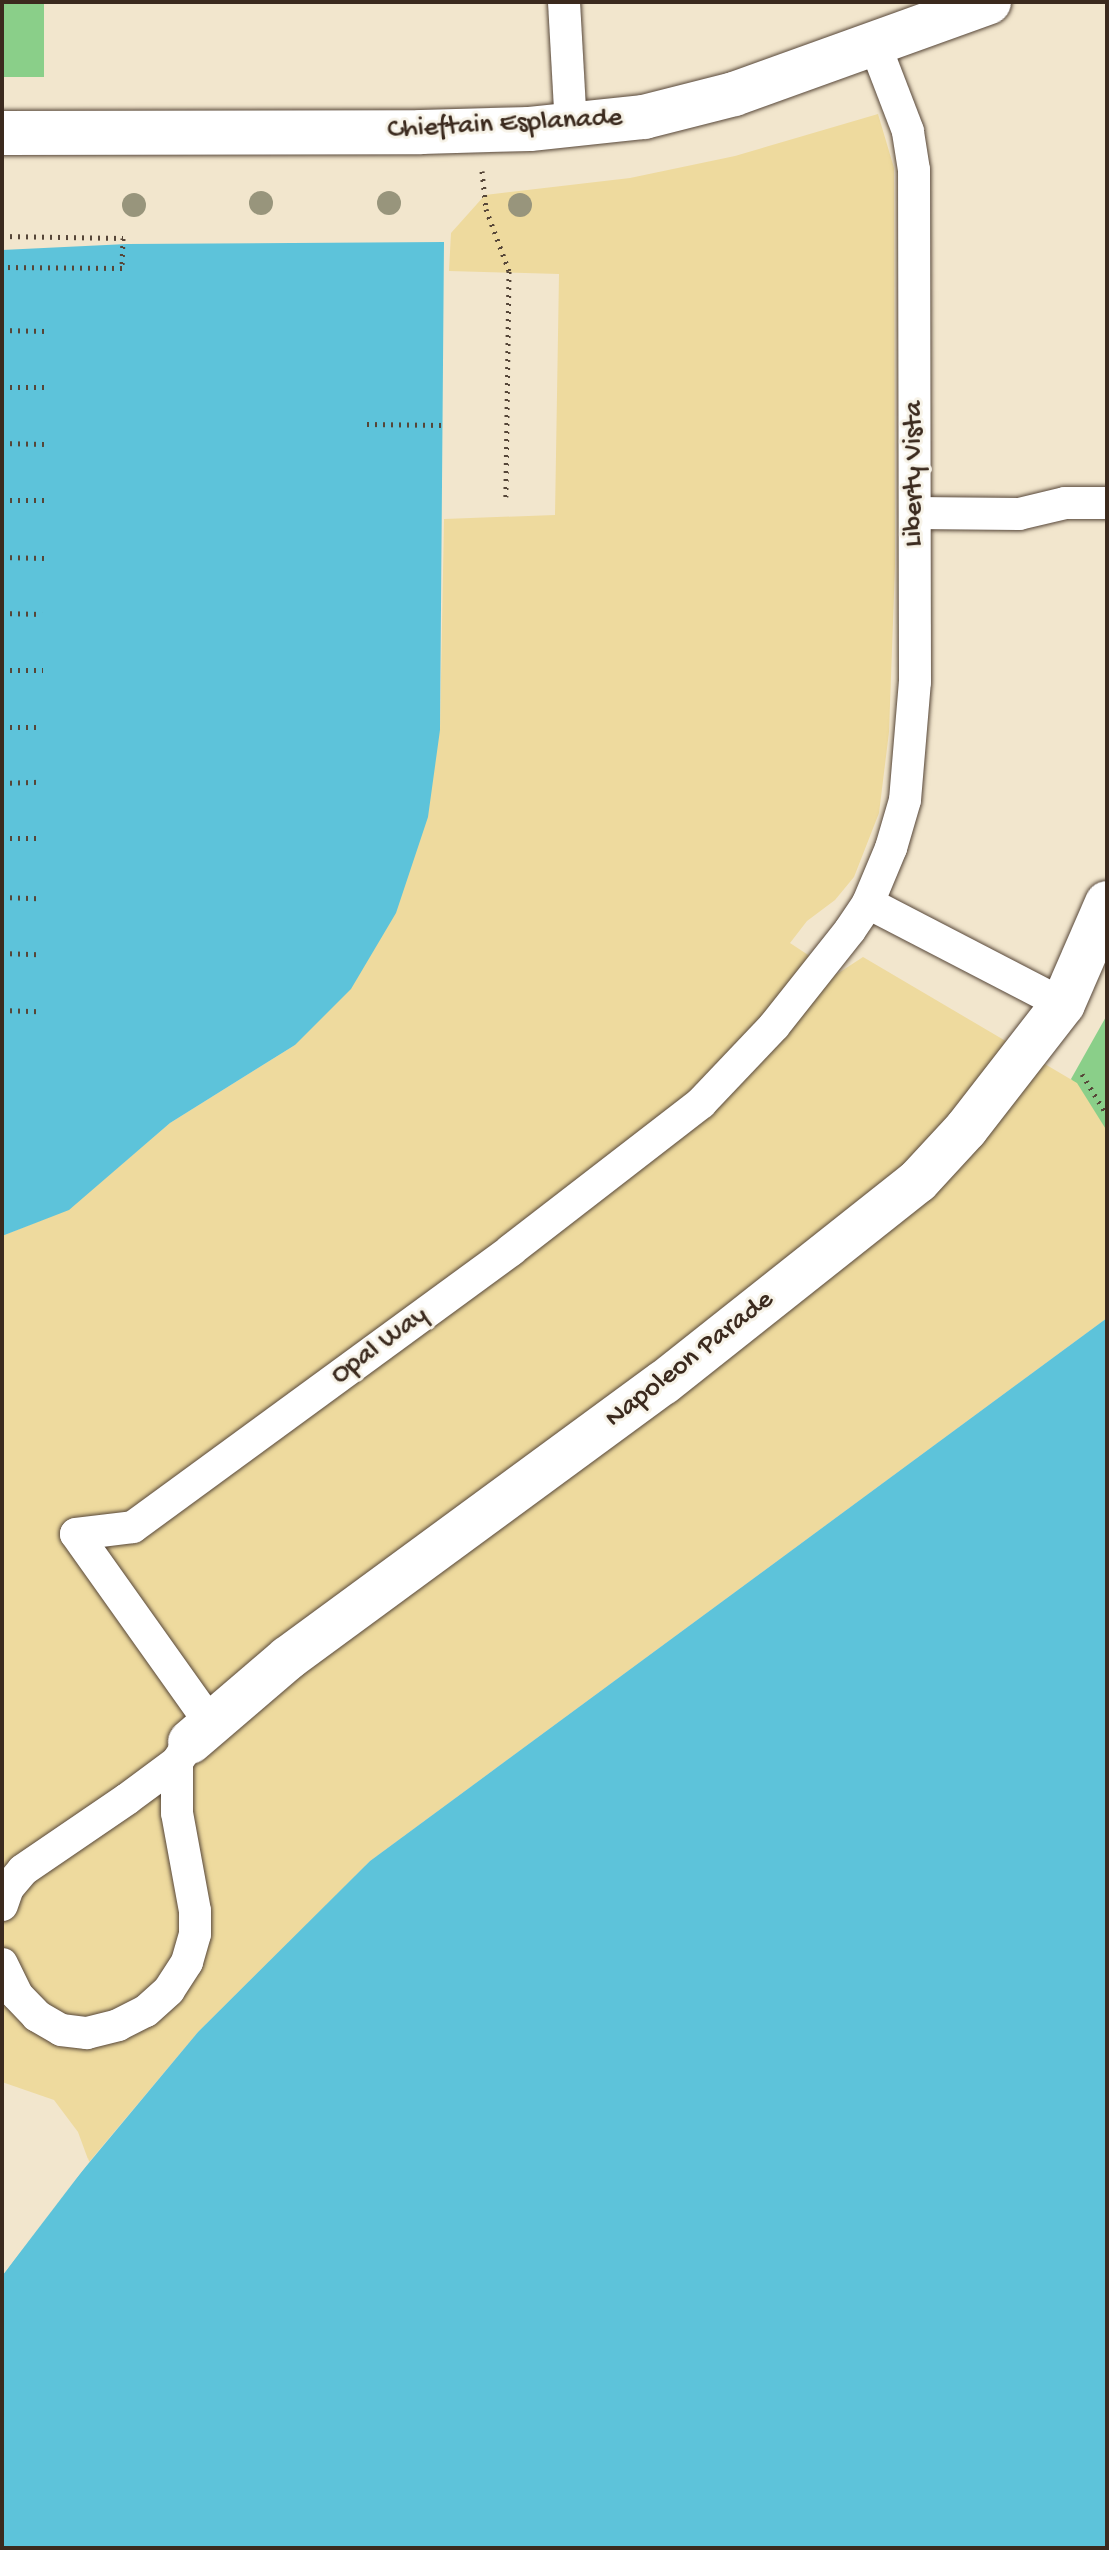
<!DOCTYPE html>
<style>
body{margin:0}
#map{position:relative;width:1109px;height:2550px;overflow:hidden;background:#f2e6cd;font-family:"Gochi Hand",sans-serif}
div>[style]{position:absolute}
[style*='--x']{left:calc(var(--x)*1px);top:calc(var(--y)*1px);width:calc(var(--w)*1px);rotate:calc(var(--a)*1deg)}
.green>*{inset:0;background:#8acf89;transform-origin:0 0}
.sand>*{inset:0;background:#eeda9e}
.water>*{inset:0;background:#5dc3da}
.pier>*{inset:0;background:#f2e6cd}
.path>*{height:5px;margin-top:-2.5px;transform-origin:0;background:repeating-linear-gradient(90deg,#564638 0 2px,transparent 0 8px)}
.roads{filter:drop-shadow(0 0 2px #564638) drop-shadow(0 0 2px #564638)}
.street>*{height:32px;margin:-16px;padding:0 16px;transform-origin:16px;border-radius:16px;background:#fff}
.secondary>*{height:44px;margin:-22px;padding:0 22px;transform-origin:22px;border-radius:22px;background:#fff}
.trees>*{width:24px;height:24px;margin:-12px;border-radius:50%;background:#98957c}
span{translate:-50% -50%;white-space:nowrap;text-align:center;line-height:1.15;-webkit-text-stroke:6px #f7f3e8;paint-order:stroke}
.street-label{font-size:28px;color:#3b2a1e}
.frame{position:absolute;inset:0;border:4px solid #3b2a1e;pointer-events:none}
</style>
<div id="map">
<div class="green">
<i style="left:2px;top:2px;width:42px;height:75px"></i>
<i style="clip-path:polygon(1107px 1015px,1107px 1135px,1071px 1079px)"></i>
</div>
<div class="sand">
<i style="clip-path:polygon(878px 114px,894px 168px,895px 566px,889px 732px,879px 813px,854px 877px,835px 900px,807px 921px,790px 943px,837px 974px,863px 957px,1077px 1083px,1107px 1131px,1107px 1318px,370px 1861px,198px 2032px,89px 2162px,78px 2132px,54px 2100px,2px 2082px,2px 1236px,69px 1209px,170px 1123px,295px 1045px,440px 730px,444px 519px,555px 515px,559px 274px,449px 271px,451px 233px,485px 195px,630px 178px,735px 156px)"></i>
</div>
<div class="water">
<i style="clip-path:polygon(444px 242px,440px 730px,428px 817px,396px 913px,351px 989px,295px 1045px,170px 1123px,69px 1210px,2px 1236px,2px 250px,127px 244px)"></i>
<i style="clip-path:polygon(1107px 1318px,1107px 2548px,2px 2548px,2px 2276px,58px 2200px,198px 2032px,370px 1861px)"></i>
</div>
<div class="pier">
<i style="clip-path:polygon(88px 2158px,89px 2162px,2px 2276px,2px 2269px)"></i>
</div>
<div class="path">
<i style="--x:482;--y:171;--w:38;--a:84"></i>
<i style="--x:486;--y:209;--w:66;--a:69.6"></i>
<i style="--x:509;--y:271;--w:226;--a:90.8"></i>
<i style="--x:2;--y:236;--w:121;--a:0.9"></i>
<i style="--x:123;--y:238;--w:30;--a:92"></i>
<i style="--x:122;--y:268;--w:120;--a:-179.5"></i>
<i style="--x:2;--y:330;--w:43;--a:1.3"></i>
<i style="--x:2;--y:387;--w:42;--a:0"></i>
<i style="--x:367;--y:424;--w:77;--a:0.7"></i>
<i style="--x:2;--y:443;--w:42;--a:1.4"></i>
<i style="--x:2;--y:500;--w:42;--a:0"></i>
<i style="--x:2;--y:557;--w:42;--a:1.4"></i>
<i style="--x:2;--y:613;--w:40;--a:1.4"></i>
<i style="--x:2;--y:670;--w:41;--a:0"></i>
<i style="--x:2;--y:727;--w:39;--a:0"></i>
<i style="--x:2;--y:783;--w:38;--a:-2"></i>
<i style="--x:2;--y:838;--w:37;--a:0"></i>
<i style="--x:2;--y:897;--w:36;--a:2"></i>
<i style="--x:2;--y:953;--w:36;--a:2"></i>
<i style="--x:2;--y:1010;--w:36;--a:2"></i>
<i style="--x:1082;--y:1074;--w:48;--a:58.6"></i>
</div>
<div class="roads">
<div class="street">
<i style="--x:564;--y:2;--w:124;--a:86.8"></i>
<i style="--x:916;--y:513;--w:103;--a:0.6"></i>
<i style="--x:1019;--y:514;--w:47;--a:-13.4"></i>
<i style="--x:1065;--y:503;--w:42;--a:0"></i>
<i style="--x:868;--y:903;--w:220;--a:27.4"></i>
<i style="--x:211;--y:1724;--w:233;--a:-125.4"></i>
<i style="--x:76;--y:1534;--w:57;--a:-7"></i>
<i style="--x:133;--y:1527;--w:469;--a:-36.2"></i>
<i style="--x:511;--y:1250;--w:240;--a:-37.7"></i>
<i style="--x:701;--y:1103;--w:106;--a:-46.5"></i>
<i style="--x:774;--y:1026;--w:122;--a:-51.6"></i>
<i style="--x:850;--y:930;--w:32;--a:-56"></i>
<i style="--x:868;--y:903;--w:60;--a:-67.3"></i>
<i style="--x:891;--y:848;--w:50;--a:-73.7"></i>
<i style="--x:905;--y:800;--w:118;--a:-85.2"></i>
<i style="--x:915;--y:682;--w:512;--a:-90.11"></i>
<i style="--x:914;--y:170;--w:39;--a:-99"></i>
<i style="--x:908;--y:131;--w:92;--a:-111"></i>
<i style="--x:2;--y:1905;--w:18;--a:-71"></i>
<i style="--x:8;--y:1888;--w:23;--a:-50"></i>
<i style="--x:23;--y:1870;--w:126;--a:-34.3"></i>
<i style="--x:127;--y:1799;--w:62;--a:-36.5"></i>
<i style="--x:177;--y:1762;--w:17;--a:-57"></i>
<i style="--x:2;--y:1964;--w:34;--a:64"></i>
<i style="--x:17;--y:1995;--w:29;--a:46"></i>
<i style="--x:37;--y:2016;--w:28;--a:30"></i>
<i style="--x:61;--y:2030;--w:26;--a:7"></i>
<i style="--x:87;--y:2033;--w:32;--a:-14"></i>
<i style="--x:118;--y:2025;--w:31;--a:-27"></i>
<i style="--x:146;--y:2011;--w:31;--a:-42"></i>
<i style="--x:169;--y:1990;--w:33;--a:-57"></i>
<i style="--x:187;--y:1962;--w:29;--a:-74"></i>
<i style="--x:195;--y:1934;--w:23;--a:-90"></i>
<i style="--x:195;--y:1911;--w:100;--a:-100.4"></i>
<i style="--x:177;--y:1813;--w:51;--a:-90"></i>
</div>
<div class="secondary">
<i style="--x:2;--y:133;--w:419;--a:-0.1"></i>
<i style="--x:421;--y:132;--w:109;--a:-1.6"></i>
<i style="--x:530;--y:129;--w:115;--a:-6"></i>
<i style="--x:644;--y:117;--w:93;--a:-14.3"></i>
<i style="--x:734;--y:94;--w:271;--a:-19.8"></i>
<i style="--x:190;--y:1742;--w:129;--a:-40.6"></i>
<i style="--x:288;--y:1658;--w:465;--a:-36.3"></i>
<i style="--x:663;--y:1383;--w:325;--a:-38.4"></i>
<i style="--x:918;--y:1181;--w:71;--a:-47.3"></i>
<i style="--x:966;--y:1129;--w:158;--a:-52.2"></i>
<i style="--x:1063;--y:1004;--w:110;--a:-66.5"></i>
</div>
</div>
<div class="trees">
<i style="left:261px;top:203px"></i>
<i style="left:389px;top:203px"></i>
<i style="left:134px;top:205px"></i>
<i style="left:520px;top:205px"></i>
</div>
<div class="street-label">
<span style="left:505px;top:125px;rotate:-3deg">Chieftain Esplanade</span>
<span style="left:915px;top:474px;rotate:-90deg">Liberty Vista</span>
<span style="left:380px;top:1346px;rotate:-36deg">Opal Way</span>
<span style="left:690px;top:1360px;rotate:-38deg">Napoleon Parade</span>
</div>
<div class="frame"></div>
</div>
